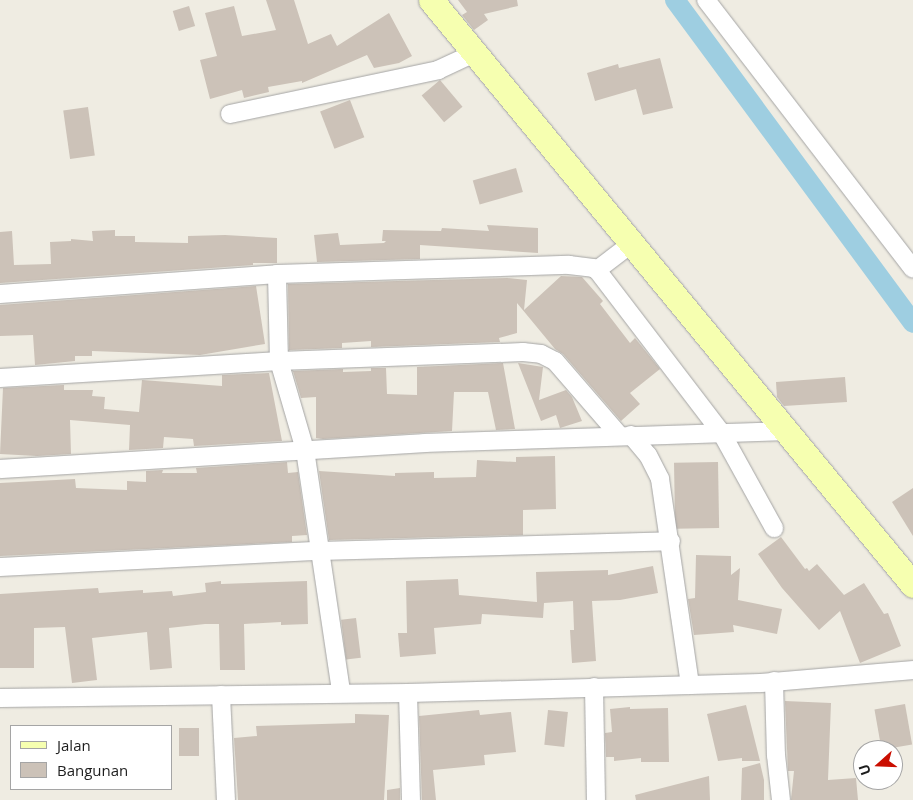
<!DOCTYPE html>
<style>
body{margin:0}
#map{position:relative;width:913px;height:800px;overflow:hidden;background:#efece2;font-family:"Open Sans",sans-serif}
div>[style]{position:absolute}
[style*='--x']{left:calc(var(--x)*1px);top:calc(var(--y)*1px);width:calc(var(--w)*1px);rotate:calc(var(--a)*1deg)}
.canal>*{height:20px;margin:-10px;padding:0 10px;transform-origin:10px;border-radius:10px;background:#9ecee1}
.building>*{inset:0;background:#ccc2b8;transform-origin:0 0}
.roads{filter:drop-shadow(0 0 1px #a4a4a4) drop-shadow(0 0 1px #a4a4a4)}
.street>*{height:18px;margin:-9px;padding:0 9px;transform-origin:9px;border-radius:9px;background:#fff}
.secondary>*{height:25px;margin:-12.5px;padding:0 12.5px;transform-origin:12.5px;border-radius:12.5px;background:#f6ffb0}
span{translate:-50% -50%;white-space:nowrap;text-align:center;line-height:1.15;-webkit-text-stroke:4px #fff;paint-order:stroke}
.legend{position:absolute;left:10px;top:725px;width:162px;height:65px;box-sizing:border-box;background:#fff;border:1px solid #a5a5a5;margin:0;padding:6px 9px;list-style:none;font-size:15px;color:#1d1d1d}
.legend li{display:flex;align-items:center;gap:10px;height:25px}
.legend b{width:25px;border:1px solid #a5a5a5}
.north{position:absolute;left:853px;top:740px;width:50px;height:50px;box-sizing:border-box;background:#fff;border:1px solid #a5a5a5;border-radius:50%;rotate:250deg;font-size:14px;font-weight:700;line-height:20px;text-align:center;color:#1d1d1d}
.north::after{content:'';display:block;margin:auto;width:18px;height:22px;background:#ca0e00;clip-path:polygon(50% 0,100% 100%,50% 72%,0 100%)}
</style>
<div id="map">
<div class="canal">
<i style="--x:675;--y:0;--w:401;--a:53.6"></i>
</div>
<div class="building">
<i style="clip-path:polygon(266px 0,294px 0,308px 44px,331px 34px,337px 46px,389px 13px,412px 56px,399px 63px,374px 68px,367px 55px,302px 83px,302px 81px,268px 87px,269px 92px,244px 98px,242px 90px,210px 99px,200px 60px,217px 56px,205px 13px,234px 6px,242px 36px,276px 30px)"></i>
<i style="clip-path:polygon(458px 0,517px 0,518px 6px,484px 14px,488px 20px,474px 30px,462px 15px,467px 12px)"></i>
<i style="left:189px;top:6px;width:21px;height:17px;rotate:73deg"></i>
<i style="clip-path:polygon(660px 58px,673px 108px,643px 115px,636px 89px,595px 101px,587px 73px,618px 64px,619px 68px)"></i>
<i style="left:440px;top:80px;width:35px;height:24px;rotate:50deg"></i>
<i style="left:350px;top:100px;width:40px;height:32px;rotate:69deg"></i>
<i style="left:88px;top:107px;width:49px;height:25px;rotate:82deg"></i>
<i style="left:516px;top:168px;width:25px;height:45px;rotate:74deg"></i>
<i style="clip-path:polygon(487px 225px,538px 228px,538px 253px,420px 245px,420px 259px,317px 262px,314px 235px,338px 233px,340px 245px,384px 243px,386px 241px,382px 241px,383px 230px,441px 231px,442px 228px,489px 231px)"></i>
<i style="clip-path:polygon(115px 230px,115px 236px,135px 236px,135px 242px,188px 243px,188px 236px,225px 235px,277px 238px,277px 263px,253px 263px,253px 265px,0 283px,0 232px,12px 231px,14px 265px,51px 264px,50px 242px,71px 241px,71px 239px,93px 241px,92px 231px)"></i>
<i style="clip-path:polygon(561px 276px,582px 277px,603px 301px,600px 304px,630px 343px,635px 338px,660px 369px,630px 393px,640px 404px,621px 421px,563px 354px,555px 349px,517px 303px,517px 333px,499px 338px,500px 342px,371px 347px,371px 341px,342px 343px,342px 348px,289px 350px,288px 284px,507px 278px,527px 280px,524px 310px)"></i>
<i style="clip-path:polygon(256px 286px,265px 344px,200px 355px,92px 351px,92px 356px,75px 356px,75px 361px,35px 365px,33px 335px,0 336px,0 305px)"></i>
<i style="clip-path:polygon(503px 363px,515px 429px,496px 430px,488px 392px,454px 392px,452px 431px,323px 439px,316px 438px,316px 397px,301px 398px,293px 371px,343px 369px,343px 372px,371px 371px,371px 368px,386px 368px,387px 394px,417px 395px,417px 367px)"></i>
<i style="clip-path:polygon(518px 363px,543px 367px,539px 400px,566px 390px,572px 397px,582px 421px,560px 428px,556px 415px,541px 421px)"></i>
<i style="clip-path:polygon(269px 373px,282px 441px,194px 446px,193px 439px,164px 437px,163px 448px,129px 450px,130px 425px,70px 420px,71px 454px,37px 456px,0 454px,3px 388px,64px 385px,64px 390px,93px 390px,92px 396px,105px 397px,104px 409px,139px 412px,142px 380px,222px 386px,222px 375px)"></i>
<i style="clip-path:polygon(845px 377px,847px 402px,784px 406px,777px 397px,776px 382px)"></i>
<i style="clip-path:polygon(555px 456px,556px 509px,523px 510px,523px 535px,329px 540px,319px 471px,395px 476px,395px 473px,434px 472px,434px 478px,476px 477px,477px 460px,516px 462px,516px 457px)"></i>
<i style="clip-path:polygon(287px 462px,288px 473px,298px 472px,307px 535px,292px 536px,292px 542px,0 556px,0 483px,75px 479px,76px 488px,127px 490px,127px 481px,146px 482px,146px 471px,163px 470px,162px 473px,197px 473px,196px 468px)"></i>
<i style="left:718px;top:462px;width:66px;height:44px;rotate:89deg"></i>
<i style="clip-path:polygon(913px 488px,913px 536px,892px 502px)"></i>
<i style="clip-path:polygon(781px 537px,805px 569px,807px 568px,809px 571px,817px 564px,844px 595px,864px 583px,884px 614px,888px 613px,901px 646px,860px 663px,840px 611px,819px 630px,782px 588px,758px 554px)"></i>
<i style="clip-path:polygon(696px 555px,731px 556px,731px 575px,740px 568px,738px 600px,782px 609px,777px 634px,733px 625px,734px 632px,694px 635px,688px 599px,695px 598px)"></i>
<i style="clip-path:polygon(653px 566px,658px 593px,620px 600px,592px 601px,596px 661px,572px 663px,570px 630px,574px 630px,573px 601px,544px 603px,543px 618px,482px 614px,481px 624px,434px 628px,436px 654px,400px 657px,398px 633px,407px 633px,406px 581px,458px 579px,459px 595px,537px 602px,536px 572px,608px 570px,608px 575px)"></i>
<i style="clip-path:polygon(221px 581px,221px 584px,307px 581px,308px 624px,281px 625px,281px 622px,244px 624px,245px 670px,220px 670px,219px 624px,205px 624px,169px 628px,172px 668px,150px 670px,147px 632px,92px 638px,97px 680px,72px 683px,65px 627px,34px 628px,34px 668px,0 668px,0 594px,98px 588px,99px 593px,143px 590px,143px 593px,172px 591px,173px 596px,206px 592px,205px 583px)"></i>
<i style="left:356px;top:618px;width:40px;height:15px;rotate:83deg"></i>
<i style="clip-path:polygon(785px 701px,831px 703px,828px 780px,856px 778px,858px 800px,791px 800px,794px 771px,788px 771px)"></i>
<i style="left:905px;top:704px;width:41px;height:31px;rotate:80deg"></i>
<i style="clip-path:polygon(746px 705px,760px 761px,742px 761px,742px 758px,718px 761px,707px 714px)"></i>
<i style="clip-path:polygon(630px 707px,630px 709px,668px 708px,669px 762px,641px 762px,641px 758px,614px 761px,614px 757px,606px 757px,605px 733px,612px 732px,610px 709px)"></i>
<i style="clip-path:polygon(479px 710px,480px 715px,511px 712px,516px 752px,484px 755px,485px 765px,433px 770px,436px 800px,422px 800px,419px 716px)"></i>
<i style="left:548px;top:710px;width:20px;height:35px;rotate:6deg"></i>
<i style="clip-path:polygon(355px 714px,389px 715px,384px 800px,238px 800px,234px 738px,257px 736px,256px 726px,355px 723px)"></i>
<i style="left:179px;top:728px;width:20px;height:28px"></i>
<i style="clip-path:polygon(760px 763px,764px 780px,764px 800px,741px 800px,742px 768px)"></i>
<i style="clip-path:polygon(709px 776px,710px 800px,636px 800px,635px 795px)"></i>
<i style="clip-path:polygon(400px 788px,400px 800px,387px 800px,387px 790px)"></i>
</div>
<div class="roads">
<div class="street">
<i style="--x:706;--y:0;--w:339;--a:52.4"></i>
<i style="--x:230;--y:114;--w:213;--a:-11.9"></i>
<i style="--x:438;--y:70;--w:40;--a:-25"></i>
<i style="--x:597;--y:270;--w:43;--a:-37.4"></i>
<i style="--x:277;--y:274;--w:87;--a:88.7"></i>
<i style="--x:279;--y:361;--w:93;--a:73.7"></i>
<i style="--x:305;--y:450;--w:245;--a:81.5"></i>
<i style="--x:0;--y:294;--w:278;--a:-4.1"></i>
<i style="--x:277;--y:274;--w:292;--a:-1.8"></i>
<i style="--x:569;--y:265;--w:24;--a:7"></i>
<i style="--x:593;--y:268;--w:4;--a:27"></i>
<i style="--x:597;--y:270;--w:204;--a:52.6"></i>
<i style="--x:721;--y:432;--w:110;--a:61.1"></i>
<i style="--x:0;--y:378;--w:280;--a:-3.5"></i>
<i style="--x:279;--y:361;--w:244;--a:-2.1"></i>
<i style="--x:523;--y:352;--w:18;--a:6"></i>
<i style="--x:541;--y:354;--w:16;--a:27"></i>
<i style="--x:555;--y:361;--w:98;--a:49.1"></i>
<i style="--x:631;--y:435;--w:26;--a:50"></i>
<i style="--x:648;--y:455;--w:27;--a:63"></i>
<i style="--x:660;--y:479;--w:208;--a:81.7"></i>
<i style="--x:0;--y:469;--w:426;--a:-3.5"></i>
<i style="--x:425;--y:443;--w:362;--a:-1.9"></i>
<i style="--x:0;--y:567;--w:319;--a:-2.9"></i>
<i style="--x:319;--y:551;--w:352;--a:-1.6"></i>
<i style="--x:774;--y:681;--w:74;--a:88.5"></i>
<i style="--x:776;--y:755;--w:45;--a:83.7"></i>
<i style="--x:594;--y:687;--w:113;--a:89"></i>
<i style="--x:408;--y:693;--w:107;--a:88.4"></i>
<i style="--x:221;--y:695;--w:105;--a:87.3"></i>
<i style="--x:0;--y:698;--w:408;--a:-0.7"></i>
<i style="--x:408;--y:693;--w:282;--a:-1.6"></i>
<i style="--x:690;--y:685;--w:71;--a:-1.6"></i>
<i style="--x:761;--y:683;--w:153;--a:-4.9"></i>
</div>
<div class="secondary">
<i style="--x:431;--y:0;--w:758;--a:50.51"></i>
</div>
</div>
<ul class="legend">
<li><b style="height:6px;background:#f6ffb0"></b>Jalan</li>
<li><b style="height:14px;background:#ccc2b8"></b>Bangunan</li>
</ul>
<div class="north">U</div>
</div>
